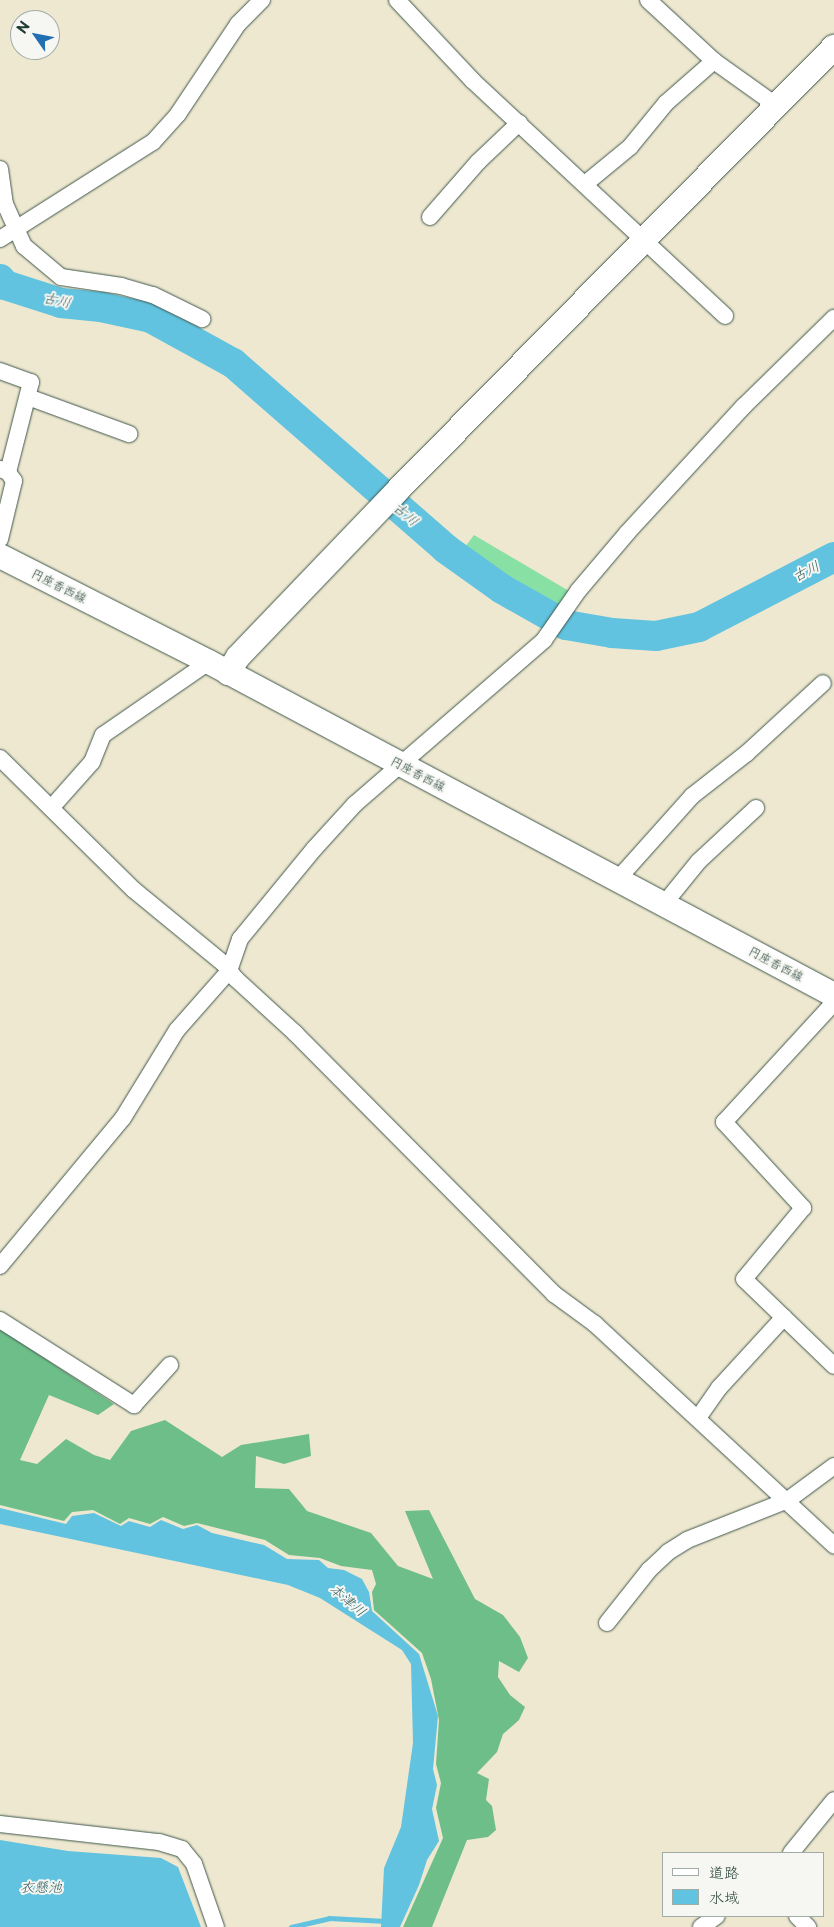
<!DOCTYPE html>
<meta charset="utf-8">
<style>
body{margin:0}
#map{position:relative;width:834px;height:1927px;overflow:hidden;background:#eee8d0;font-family:"Playpen Sans","Klee One",sans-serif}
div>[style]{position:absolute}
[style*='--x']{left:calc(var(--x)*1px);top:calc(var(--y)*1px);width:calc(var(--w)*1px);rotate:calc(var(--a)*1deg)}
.green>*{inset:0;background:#89e0a4}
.forest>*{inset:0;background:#6ebe8a}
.water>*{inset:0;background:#61c3df}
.stream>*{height:5px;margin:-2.5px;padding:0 2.5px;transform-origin:2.5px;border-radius:2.5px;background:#61c3df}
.river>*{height:30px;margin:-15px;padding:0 15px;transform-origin:15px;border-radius:15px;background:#61c3df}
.roads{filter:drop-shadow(0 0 1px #3e574b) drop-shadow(0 0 1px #3e574b)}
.street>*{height:16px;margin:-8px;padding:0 8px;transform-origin:8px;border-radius:8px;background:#fff}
.secondary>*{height:24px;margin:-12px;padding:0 12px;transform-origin:12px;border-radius:12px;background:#fff}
span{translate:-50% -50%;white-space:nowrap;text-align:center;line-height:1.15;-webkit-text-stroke:4px #f6f6f2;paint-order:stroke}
.street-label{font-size:12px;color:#1f3d34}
.water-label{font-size:14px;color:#305e5f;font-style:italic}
.legend{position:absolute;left:662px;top:1852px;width:162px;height:65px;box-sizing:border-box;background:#f6f6f2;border:1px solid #a0aca6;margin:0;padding:6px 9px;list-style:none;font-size:15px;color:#1f3d34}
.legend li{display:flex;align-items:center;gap:10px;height:25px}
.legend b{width:25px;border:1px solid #a0aca6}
.north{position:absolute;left:10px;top:10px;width:50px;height:50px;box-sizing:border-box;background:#f6f6f2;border:1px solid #a0aca6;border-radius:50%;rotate:303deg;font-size:14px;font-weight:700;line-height:20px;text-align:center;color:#1f3d34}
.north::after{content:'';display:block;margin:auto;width:18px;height:22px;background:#1f6fb2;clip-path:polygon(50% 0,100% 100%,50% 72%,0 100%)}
</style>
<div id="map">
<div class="green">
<i style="clip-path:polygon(474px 535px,569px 591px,554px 612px,474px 562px,462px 551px)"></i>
</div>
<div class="forest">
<i style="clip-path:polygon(0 1329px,114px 1404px,98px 1415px,49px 1395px,20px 1460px,37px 1464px,66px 1439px,94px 1455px,110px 1460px,131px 1431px,165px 1420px,222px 1457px,241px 1445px,309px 1434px,311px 1456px,284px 1464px,256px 1456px,255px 1488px,289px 1489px,307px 1511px,371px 1533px,398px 1566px,433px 1579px,405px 1511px,429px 1510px,475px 1599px,503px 1615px,520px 1637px,528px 1658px,519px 1672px,499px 1661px,498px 1677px,510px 1695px,525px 1707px,519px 1720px,503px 1734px,497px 1752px,477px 1773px,489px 1779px,486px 1800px,492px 1806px,496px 1830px,488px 1837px,467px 1840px,432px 1927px,403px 1927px,443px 1838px,436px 1808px,441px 1783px,436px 1764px,439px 1720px,431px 1679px,422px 1653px,374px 1610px,372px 1592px,376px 1584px,372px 1570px,341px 1566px,320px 1558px,289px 1555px,265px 1540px,197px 1523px,184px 1526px,163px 1517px,150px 1524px,129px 1518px,120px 1524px,93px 1510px,72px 1512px,64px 1521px,0 1505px)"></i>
</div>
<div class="water">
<i style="clip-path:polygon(0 1508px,66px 1524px,72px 1516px,94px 1513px,121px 1526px,129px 1521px,150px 1527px,161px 1520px,183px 1529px,197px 1525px,212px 1533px,264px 1545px,287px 1559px,319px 1560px,328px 1568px,344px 1570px,362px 1579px,369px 1592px,372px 1611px,419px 1654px,438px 1716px,433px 1769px,437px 1785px,432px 1809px,439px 1841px,427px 1860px,419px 1885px,400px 1927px,381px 1927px,384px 1868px,401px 1827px,413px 1743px,411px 1664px,402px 1650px,320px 1598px,288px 1585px,0 1524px)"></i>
<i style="clip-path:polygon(0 1840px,68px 1851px,161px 1858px,178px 1867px,201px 1927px,0 1927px)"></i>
</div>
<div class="stream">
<i style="--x:291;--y:1927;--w:39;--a:-13"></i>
<i style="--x:329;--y:1918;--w:57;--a:3"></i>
</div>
<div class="river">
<i style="--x:0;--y:279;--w:8;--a:50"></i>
<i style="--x:5;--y:285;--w:59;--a:17.8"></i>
<i style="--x:61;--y:303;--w:40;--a:5.7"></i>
<i style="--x:101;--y:307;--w:51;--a:12.4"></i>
<i style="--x:151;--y:318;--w:94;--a:28.8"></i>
<i style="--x:233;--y:363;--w:283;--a:41.1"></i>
<i style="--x:446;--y:549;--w:69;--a:35.5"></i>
<i style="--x:502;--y:589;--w:73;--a:29.4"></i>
<i style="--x:566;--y:625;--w:47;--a:9.9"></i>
<i style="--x:612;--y:633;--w:44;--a:3.9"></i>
<i style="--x:656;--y:636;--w:44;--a:-11.8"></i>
<i style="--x:699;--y:627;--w:152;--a:-27.4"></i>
</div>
<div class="roads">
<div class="street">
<i style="--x:397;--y:0;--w:110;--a:46.8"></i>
<i style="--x:472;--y:80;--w:346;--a:43"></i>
<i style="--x:648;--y:0;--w:90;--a:42.7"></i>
<i style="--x:0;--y:169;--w:35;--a:82"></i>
<i style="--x:5;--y:204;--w:46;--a:65.7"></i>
<i style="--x:24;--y:246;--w:48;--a:40"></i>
<i style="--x:61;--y:277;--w:61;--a:8.5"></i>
<i style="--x:121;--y:286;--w:33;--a:16"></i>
<i style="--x:153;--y:295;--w:55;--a:26.1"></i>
<i style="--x:585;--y:184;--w:58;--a:-39.4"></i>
<i style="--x:630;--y:147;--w:57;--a:-50.7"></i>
<i style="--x:666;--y:103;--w:64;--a:-41.2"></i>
<i style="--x:714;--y:61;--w:77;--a:35.5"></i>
<i style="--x:430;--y:217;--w:73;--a:-48.9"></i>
<i style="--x:478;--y:162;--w:57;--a:-43.6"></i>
<i style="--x:0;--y:239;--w:181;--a:-32.4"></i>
<i style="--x:153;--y:142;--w:38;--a:-48"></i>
<i style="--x:178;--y:114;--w:108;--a:-56.3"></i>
<i style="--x:238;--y:24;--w:34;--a:-45"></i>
<i style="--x:0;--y:371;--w:33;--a:20"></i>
<i style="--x:31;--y:382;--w:93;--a:104.3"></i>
<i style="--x:8;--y:472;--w:9;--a:-159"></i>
<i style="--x:28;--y:397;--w:108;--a:20.1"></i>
<i style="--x:0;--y:539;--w:60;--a:-76.4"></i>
<i style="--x:14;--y:481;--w:11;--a:-124"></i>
<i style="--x:0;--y:758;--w:188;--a:44.6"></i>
<i style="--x:134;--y:890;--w:115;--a:39.4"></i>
<i style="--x:223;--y:963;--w:21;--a:51"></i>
<i style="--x:236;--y:979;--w:80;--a:42.5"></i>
<i style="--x:295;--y:1033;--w:368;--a:45.2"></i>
<i style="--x:554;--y:1294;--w:51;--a:36.2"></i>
<i style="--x:595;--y:1324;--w:326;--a:42.8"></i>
<i style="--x:52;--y:807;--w:60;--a:-48.4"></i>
<i style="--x:92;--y:762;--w:29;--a:-68"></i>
<i style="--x:103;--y:735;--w:129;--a:-34.6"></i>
<i style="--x:617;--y:880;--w:113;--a:-48.2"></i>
<i style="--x:692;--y:796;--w:70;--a:-38"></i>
<i style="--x:747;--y:753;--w:103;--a:-42.6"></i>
<i style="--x:664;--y:904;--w:55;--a:-50.9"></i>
<i style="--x:699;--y:861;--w:78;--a:-42.9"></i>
<i style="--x:834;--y:999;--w:10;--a:119"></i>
<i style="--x:829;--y:1008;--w:155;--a:132.6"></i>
<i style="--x:724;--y:1122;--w:117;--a:47.4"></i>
<i style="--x:803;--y:1208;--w:92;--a:129.7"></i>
<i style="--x:744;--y:1279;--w:125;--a:44"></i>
<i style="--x:0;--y:1266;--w:192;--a:-50.3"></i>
<i style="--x:123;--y:1118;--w:103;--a:-58.5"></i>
<i style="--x:177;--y:1030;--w:79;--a:-48.6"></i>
<i style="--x:229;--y:971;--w:34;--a:-71"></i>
<i style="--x:240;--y:939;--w:117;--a:-50.6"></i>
<i style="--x:314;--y:849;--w:61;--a:-47.7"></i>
<i style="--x:355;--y:804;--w:250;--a:-40.9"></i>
<i style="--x:544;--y:640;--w:60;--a:-55.2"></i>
<i style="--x:578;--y:591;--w:77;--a:-49.7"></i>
<i style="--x:628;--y:532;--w:171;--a:-47.4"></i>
<i style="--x:744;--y:406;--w:126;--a:-44.4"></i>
<i style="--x:0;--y:1320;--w:159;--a:32.4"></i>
<i style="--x:134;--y:1405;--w:54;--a:-48"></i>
<i style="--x:698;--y:1418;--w:37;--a:-55"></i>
<i style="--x:719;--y:1388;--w:96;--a:-47.5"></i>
<i style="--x:607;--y:1623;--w:68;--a:-51.6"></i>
<i style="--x:649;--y:1570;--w:26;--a:-43"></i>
<i style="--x:668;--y:1552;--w:22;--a:-32"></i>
<i style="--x:687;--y:1540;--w:109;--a:-21.6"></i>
<i style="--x:788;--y:1500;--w:57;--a:-36.5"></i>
<i style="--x:0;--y:1824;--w:160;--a:6.5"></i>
<i style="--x:159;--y:1842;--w:24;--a:17"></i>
<i style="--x:182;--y:1849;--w:19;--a:51"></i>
<i style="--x:194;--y:1864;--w:67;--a:70.8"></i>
<i style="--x:791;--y:1853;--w:68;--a:-50.9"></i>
<i style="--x:797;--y:1916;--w:16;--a:45"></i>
<i style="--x:701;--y:1927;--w:19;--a:-35"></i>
</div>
<div class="secondary">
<i style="--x:0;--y:556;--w:234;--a:26.9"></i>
<i style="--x:209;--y:662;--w:708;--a:28.05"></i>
<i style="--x:228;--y:673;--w:19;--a:-58"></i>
<i style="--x:238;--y:657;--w:231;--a:-46.2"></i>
<i style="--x:398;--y:490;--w:622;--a:-45.46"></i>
</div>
</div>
<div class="street-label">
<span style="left:59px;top:586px;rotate:27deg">円座香西線</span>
<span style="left:418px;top:774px;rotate:28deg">円座香西線</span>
<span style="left:776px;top:964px;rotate:28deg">円座香西線</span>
</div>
<div class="water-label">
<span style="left:57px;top:300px;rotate:13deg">古川</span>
<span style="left:406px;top:514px;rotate:41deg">古川</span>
<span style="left:806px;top:571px;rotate:-27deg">古川</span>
<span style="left:348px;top:1600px;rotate:40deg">本津川</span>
<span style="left:41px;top:1887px">衣懸池</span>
</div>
<ul class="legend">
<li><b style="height:6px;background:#fff"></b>道路</li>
<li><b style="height:14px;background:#61c3df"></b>水域</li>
</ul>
<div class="north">N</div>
</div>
